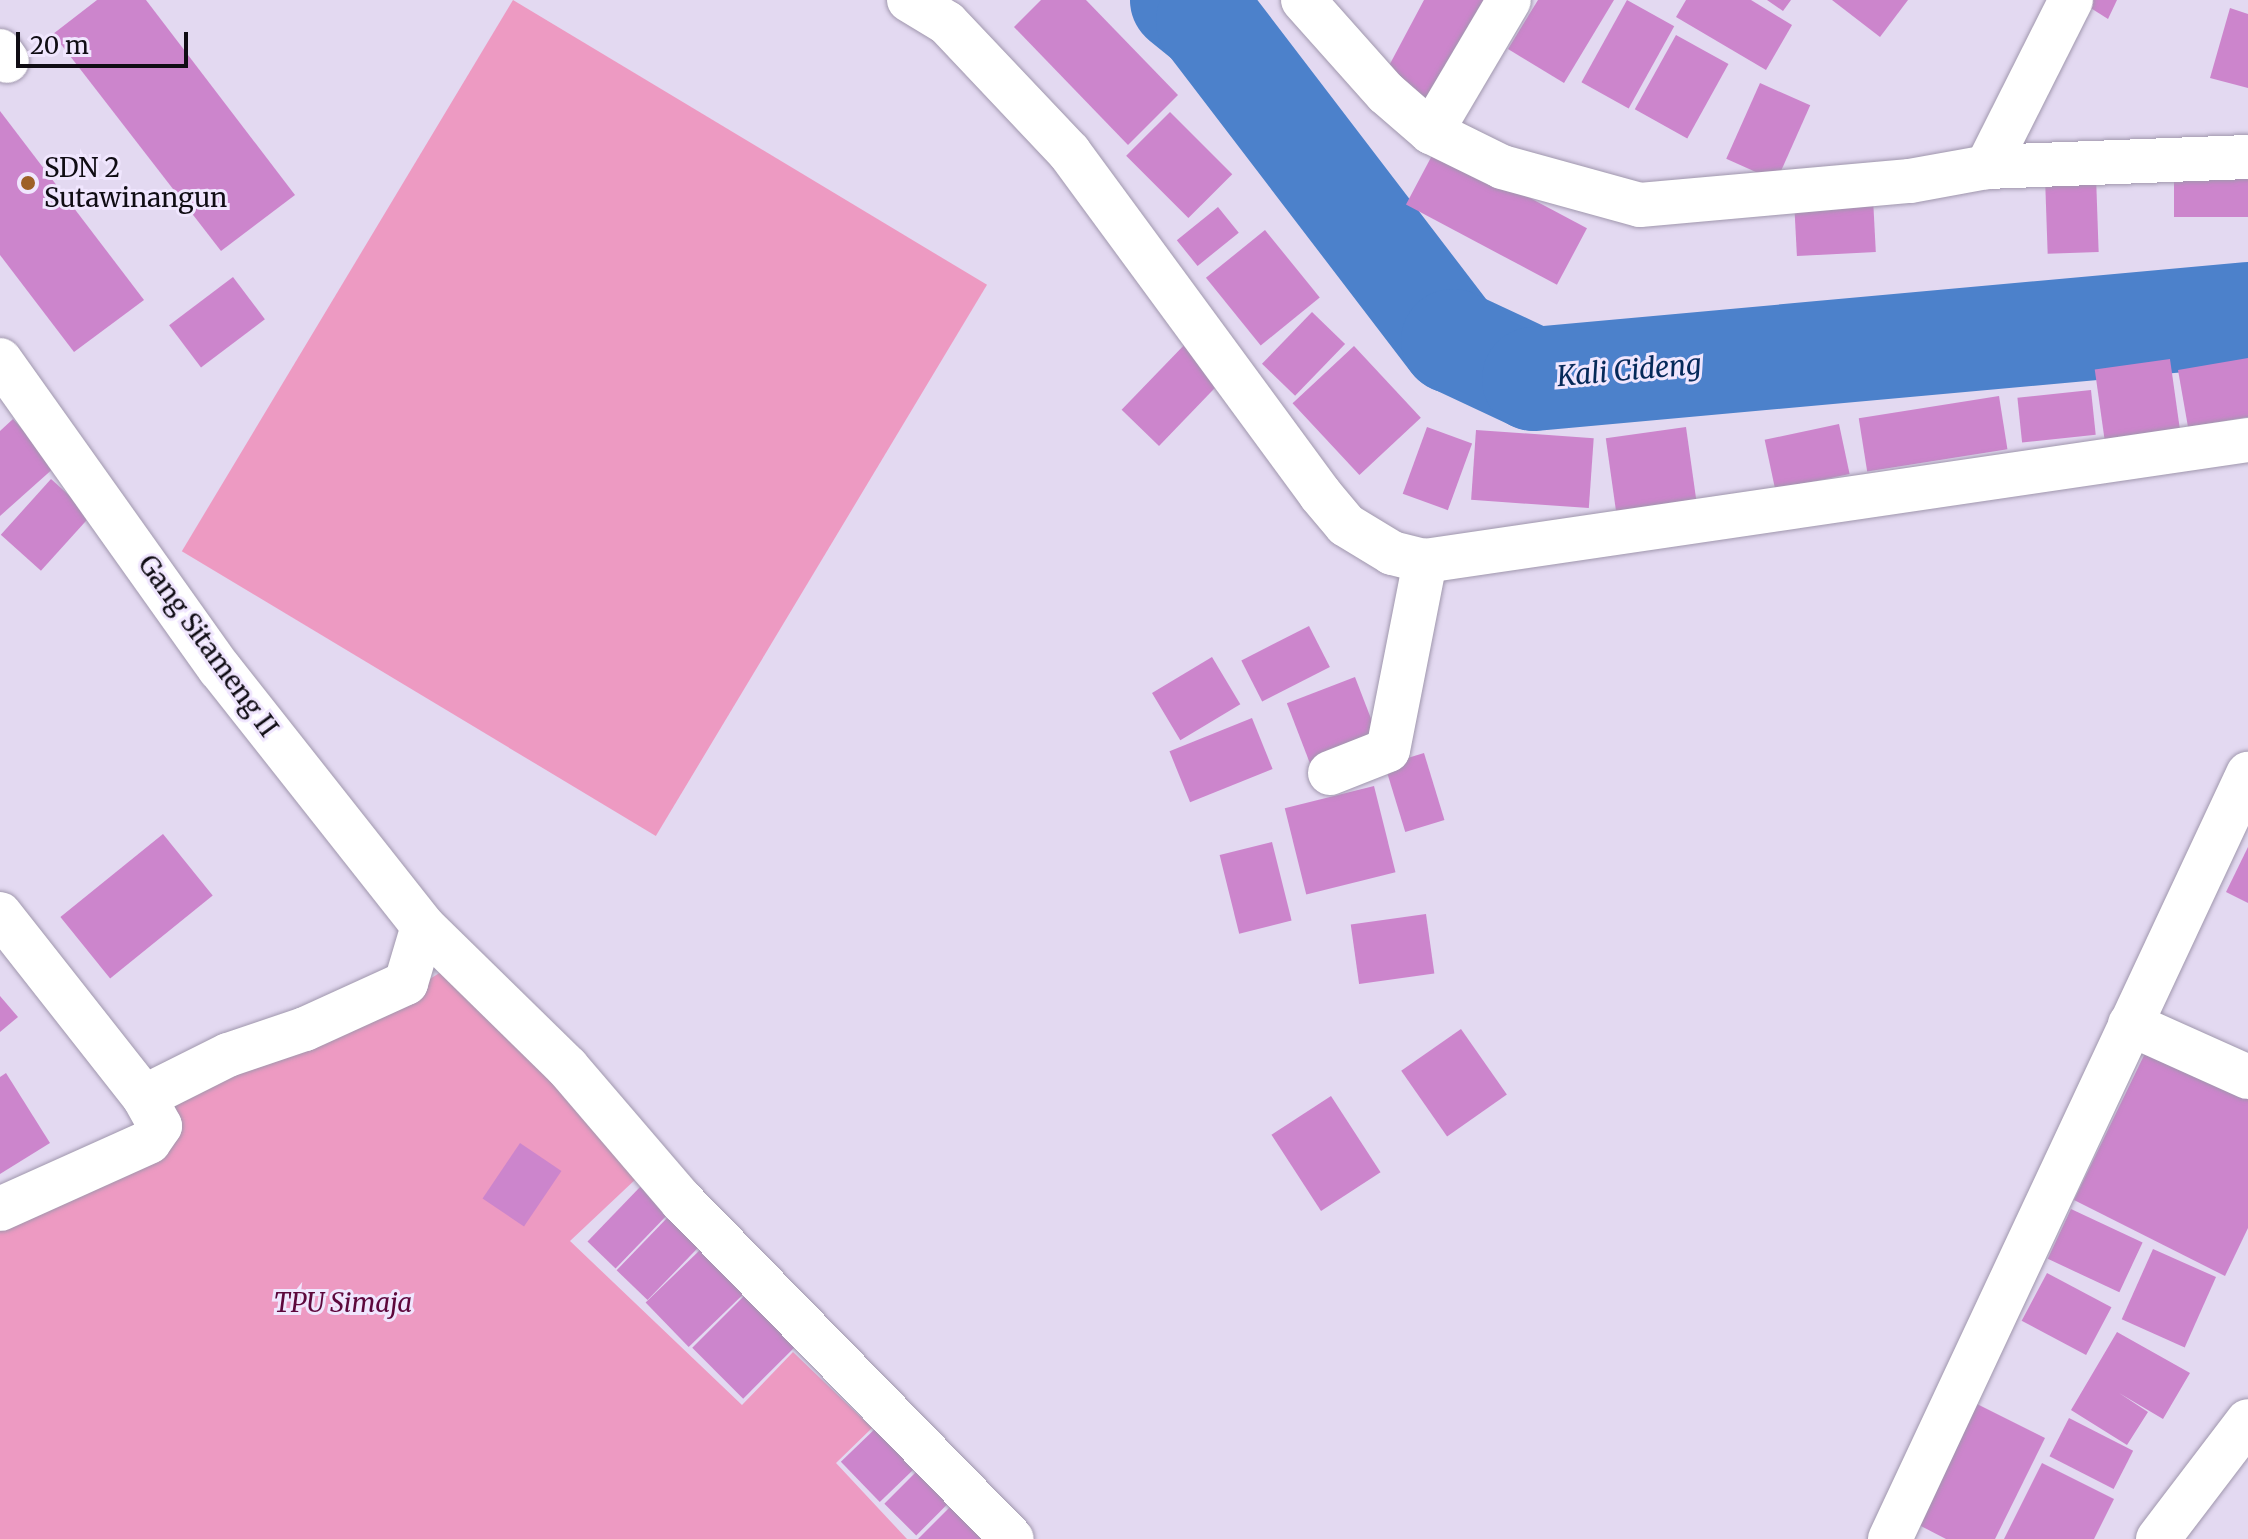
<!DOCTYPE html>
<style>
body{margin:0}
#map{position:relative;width:2248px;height:1539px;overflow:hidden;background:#e3d9f1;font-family:Merriweather,serif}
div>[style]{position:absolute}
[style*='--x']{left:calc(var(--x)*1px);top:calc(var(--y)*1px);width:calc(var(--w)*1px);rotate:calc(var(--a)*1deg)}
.green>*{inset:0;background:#ed9ac2;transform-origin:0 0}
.river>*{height:104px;margin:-52px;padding:0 52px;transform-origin:52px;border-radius:52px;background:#4c81cb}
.building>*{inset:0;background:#cc85cc;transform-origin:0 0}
.roads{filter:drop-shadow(0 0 2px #a097ad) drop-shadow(0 0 2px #a097ad)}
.minor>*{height:44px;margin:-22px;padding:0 22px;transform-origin:22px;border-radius:22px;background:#fff}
.dots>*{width:22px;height:22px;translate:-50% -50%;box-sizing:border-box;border:4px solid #f0e6fe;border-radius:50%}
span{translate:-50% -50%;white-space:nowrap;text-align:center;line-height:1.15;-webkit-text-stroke:6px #f0e6fe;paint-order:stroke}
.poi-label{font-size:26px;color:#100d14}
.left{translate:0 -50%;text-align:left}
.street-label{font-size:26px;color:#100d14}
.park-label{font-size:26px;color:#5d073c;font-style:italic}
.water-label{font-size:28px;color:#052959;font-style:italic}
.scale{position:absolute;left:16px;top:32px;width:172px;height:36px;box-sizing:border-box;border:4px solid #100d14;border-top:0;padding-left:10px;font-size:24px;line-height:28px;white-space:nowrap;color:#100d14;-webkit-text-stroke:6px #f0e6fe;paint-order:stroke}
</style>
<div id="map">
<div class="green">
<i style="left:513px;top:0;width:553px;height:643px;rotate:31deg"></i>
<i style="clip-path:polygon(449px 967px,638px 1177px,570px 1241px,742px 1405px,793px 1352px,872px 1428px,836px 1463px,907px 1539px,0 1539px,0 1216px,171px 1100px,393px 1002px)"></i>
</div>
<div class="river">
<i style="--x:1182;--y:0;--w:33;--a:39"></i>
<i style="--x:1208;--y:21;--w:403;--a:52.6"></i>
<i style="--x:1453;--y:341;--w:89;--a:25.1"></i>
<i style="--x:1534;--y:379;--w:717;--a:-5.2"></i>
</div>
<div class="building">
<i style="clip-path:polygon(97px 0,146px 0,295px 195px,221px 251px,53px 34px)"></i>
<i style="clip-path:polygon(1041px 0,1086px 0,1178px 95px,1128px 145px,1014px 27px)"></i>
<i style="clip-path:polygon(1424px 0,1498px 0,1440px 108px,1383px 77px)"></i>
<i style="clip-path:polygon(1538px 0,1614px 0,1564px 83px,1508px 49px)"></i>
<i style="left:1627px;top:0;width:54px;height:94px;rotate:29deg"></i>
<i style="clip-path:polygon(1686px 0,1751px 0,1792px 25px,1766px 70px,1676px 17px)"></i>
<i style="clip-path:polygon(1767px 0,1791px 0,1783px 11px)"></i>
<i style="clip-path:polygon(1832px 0,1908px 0,1880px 37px)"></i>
<i style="clip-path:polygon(2078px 0,2117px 0,2108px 19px)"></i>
<i style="clip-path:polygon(2230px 8px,2248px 14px,2248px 88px,2210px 78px)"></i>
<i style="left:1676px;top:35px;width:60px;height:85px;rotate:29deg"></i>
<i style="left:1760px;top:83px;width:55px;height:83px;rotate:24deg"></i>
<i style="clip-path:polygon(0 111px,144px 300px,74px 352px,0 255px)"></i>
<i style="left:1170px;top:112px;width:88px;height:62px;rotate:45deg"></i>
<i style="left:1436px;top:148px;width:171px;height:64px;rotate:28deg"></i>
<i style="left:2248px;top:169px;width:48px;height:74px;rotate:90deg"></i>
<i style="left:2096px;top:176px;width:76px;height:51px;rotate:88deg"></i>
<i style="left:1873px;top:198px;width:54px;height:79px;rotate:87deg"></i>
<i style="left:1218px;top:207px;width:33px;height:53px;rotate:51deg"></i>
<i style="left:1265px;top:230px;width:87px;height:76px;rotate:51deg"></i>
<i style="left:233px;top:277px;width:53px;height:80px;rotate:53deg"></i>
<i style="left:1312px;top:312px;width:46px;height:72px;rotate:44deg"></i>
<i style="left:1189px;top:340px;width:52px;height:97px;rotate:44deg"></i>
<i style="left:1354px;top:346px;width:98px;height:84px;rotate:47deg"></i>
<i style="clip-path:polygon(2248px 358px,2248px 417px,2188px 427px,2178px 370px)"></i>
<i style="left:2170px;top:359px;width:73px;height:76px;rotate:82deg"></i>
<i style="left:2091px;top:390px;width:45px;height:74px;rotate:84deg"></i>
<i style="left:1999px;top:396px;width:54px;height:142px;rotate:81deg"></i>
<i style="clip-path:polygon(13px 419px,56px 466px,0 516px,0 431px)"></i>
<i style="left:1839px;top:424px;width:51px;height:76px;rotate:78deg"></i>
<i style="left:1427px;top:427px;width:48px;height:71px;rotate:20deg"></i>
<i style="left:1686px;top:427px;width:75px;height:81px;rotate:82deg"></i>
<i style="left:1476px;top:430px;width:118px;height:70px;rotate:4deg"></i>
<i style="left:51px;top:479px;width:54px;height:75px;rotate:42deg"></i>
<i style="left:1309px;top:626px;width:46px;height:76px;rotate:63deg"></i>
<i style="left:1212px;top:657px;width:55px;height:70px;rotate:59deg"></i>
<i style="left:1355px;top:677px;width:66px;height:73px;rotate:69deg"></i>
<i style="left:1252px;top:718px;width:55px;height:89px;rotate:68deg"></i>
<i style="left:1424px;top:753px;width:70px;height:41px;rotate:73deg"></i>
<i style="left:1374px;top:786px;width:89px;height:92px;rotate:76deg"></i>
<i style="left:163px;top:834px;width:79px;height:132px;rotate:51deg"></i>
<i style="left:1272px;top:842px;width:81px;height:54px;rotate:76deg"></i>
<i style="clip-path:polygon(2248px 847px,2248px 903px,2226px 892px)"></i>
<i style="left:1426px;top:914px;width:60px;height:76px;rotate:82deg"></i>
<i style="clip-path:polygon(0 996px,18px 1017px,0 1032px)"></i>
<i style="left:1461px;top:1029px;width:80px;height:73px;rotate:55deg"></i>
<i style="clip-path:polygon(2149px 1045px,2248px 1093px,2248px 1228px,2225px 1276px,2074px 1200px)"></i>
<i style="clip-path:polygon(6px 1073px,50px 1143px,0 1174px,0 1077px)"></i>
<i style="left:1331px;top:1096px;width:91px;height:71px;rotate:57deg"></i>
<i style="left:520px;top:1143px;width:50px;height:67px;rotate:34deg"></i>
<i style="left:641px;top:1186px;width:39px;height:77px;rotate:44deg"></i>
<i style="left:2071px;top:1209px;width:79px;height:55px;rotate:25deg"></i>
<i style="left:668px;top:1217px;width:43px;height:74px;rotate:44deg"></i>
<i style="left:701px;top:1249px;width:62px;height:77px;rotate:46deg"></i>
<i style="left:2153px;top:1249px;width:69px;height:77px;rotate:24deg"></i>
<i style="left:2047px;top:1273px;width:73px;height:54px;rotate:28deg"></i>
<i style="left:746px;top:1294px;width:72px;height:76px;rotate:45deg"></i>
<i style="clip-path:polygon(2117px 1332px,2190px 1373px,2163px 1419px,2119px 1393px,2148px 1412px,2127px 1445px,2071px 1410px)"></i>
<i style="clip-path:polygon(1977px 1404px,2045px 1438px,1995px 1539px,1946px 1539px,1917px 1524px)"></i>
<i style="left:2069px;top:1418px;width:72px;height:43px;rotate:27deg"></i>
<i style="left:879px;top:1425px;width:56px;height:53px;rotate:46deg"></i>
<i style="clip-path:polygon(2042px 1463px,2114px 1499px,2094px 1539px,2004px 1539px)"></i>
<i style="left:919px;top:1469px;width:45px;height:49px;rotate:45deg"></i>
<i style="clip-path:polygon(954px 1503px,990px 1539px,918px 1539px)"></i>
</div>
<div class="roads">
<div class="minor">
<i style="--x:909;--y:0;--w:44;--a:31.2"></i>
<i style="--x:947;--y:23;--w:178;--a:46.6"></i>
<i style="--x:1069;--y:152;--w:424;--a:53.7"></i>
<i style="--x:1320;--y:494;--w:40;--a:50"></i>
<i style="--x:1346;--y:525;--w:54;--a:31.3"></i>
<i style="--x:1392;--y:553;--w:34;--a:14"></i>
<i style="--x:1425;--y:561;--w:832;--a:-8.36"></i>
<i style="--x:1303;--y:0;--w:125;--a:48.3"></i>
<i style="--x:1386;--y:93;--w:60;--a:40.9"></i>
<i style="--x:1431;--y:132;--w:79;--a:26.2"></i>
<i style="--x:1502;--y:167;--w:143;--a:15.4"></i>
<i style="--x:1640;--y:205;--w:271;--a:-5.1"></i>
<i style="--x:1910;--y:181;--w:78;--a:-10.3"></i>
<i style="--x:1987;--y:167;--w:261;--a:-2.2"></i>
<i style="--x:0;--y:51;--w:12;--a:55"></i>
<i style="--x:1431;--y:132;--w:153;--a:-59.4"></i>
<i style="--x:1987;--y:167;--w:187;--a:-63.3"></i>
<i style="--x:0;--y:360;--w:379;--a:54.6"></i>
<i style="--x:220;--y:669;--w:328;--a:51.7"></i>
<i style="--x:423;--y:926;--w:202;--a:44.4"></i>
<i style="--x:567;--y:1067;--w:177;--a:49.4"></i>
<i style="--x:682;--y:1201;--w:472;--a:45.7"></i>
<i style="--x:1330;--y:773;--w:62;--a:-21.6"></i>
<i style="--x:1388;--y:750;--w:193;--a:-78.9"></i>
<i style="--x:0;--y:914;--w:233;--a:51.8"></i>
<i style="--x:144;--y:1097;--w:33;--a:61"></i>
<i style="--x:160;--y:1126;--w:19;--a:125"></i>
<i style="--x:149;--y:1142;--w:163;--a:155.8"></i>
<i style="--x:2130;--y:1024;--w:129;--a:24.2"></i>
<i style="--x:144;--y:1097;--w:94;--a:-26.6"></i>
<i style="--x:228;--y:1055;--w:81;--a:-18.7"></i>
<i style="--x:305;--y:1029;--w:111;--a:-24.5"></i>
<i style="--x:406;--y:983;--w:59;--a:-73.4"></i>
<i style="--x:1890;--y:1539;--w:845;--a:-64.92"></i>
<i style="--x:2158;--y:1539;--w:148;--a:-52.7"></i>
</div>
</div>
<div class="dots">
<i style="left:28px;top:183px;background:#9e6027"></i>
</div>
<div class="poi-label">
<span class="left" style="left:44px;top:183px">SDN 2<br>Sutawinangun</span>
</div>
<div class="street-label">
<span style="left:208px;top:646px;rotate:54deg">Gang Sitameng II</span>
</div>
<div class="park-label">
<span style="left:343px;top:1303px">TPU Simaja</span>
</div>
<div class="water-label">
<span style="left:1629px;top:370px;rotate:-5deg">Kali Cideng</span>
</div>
<div class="scale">20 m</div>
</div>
